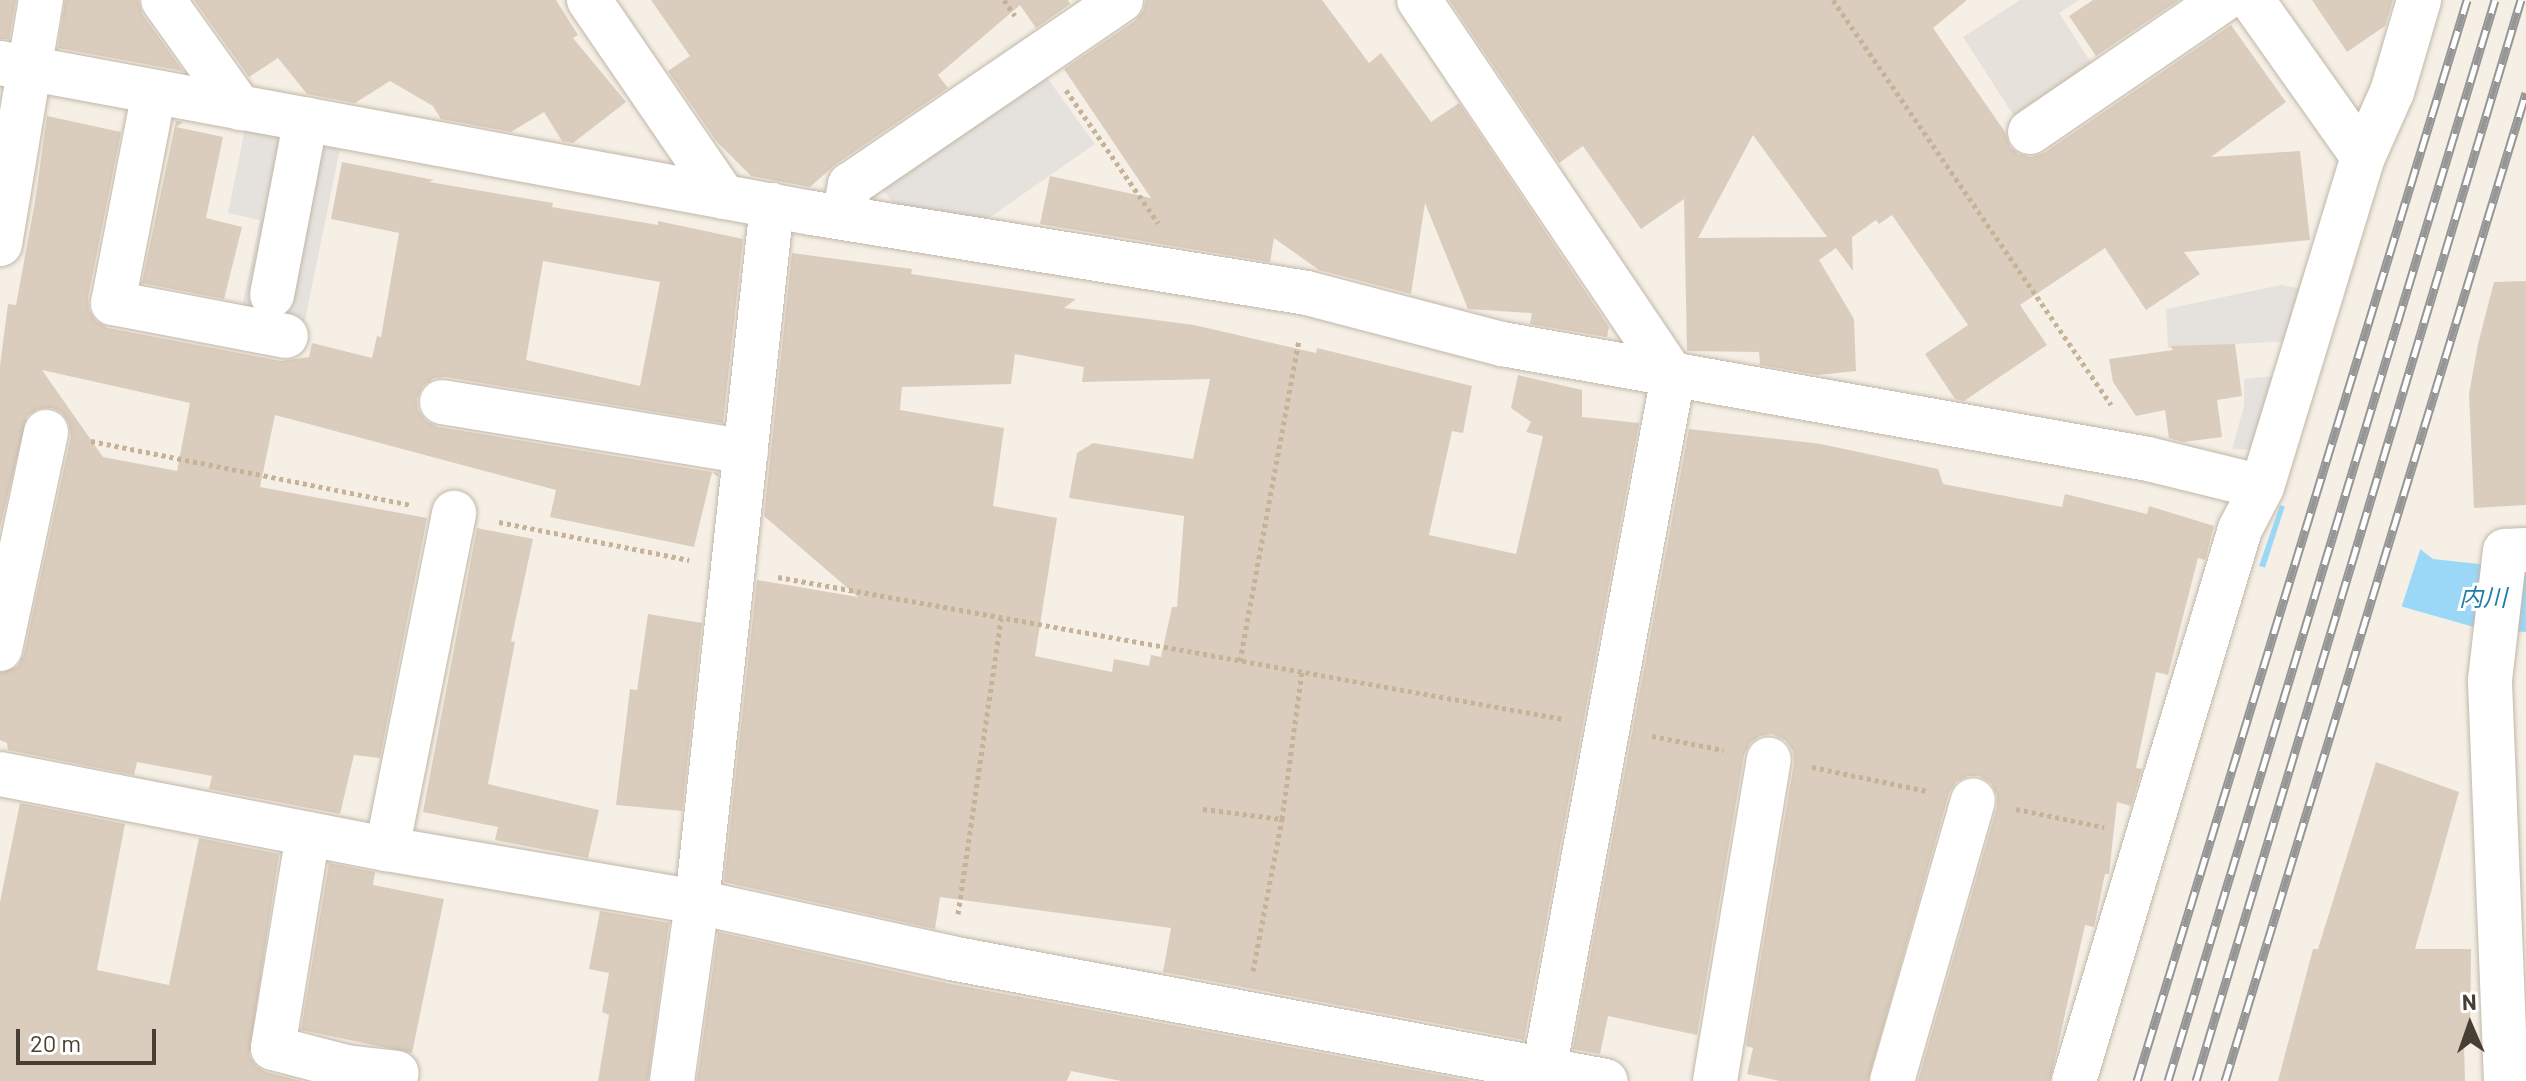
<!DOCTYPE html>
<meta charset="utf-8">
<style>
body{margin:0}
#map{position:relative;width:2526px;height:1081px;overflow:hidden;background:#f5efe6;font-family:Barlow,"Noto Sans JP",sans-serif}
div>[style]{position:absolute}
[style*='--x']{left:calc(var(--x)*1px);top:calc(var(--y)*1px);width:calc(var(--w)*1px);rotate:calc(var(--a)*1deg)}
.industrial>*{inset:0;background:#e7e1db}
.parking>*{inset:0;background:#e5e2de}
.water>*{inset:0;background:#9bd8f8}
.pier>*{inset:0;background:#f5efe6;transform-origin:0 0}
.building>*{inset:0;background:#dbcdbd}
.path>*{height:5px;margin-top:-2.5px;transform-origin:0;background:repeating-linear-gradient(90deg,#c5b297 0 4px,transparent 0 8px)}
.roads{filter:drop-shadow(0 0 2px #c1b7a7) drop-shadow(0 0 2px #c1b7a7)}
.minor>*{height:44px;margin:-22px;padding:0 22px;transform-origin:22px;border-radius:22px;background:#fff}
.rail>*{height:9px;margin-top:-4.5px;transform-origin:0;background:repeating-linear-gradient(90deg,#fff 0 18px,#969696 0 36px);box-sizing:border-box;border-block:2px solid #969696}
span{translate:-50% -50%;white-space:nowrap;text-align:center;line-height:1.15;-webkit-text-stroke:6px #fff;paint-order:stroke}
.water-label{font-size:24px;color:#1f7bae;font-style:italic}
.north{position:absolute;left:2430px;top:985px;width:80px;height:80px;-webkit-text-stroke:6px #fff;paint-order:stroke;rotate:358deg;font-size:22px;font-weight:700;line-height:32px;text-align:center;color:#483f34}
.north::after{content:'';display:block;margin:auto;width:28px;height:36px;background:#483f34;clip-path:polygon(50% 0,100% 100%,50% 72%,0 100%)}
.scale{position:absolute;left:16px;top:1029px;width:140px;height:36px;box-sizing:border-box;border:4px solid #483f34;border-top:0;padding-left:10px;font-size:24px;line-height:28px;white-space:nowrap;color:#483f34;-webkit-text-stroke:6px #fff;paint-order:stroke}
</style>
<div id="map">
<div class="industrial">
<i style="clip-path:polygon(2020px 0,2079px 0,2059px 13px,2095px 69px,2016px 119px,1963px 37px)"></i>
</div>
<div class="parking">
<i style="clip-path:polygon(1040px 68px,1095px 144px,983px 222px,899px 209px,879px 186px)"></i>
<i style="clip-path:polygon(245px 129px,340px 149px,304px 325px,241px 312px,260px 220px,228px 213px)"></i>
<i style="clip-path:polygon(2281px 285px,2308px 290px,2290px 341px,2168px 348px,2166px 309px)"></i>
<i style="clip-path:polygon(2283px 375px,2255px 450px,2232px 449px,2244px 406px,2244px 379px)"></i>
</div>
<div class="water">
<i style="clip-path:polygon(2280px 505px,2420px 549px,2433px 559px,2526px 569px,2526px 632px,2481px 629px,2259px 566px)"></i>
</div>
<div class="pier">
<i style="left:2286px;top:503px;width:142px;height:72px;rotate:18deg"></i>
</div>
<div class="building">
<i style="clip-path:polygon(0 0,16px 0,9px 39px,0 39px)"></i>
<i style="clip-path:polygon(65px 0,138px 0,143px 15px,183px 71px,58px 48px)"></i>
<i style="clip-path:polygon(194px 0,556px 0,578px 35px,573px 38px,626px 102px,573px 143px,562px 141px,544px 112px,511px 132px,441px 119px,433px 106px,390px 81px,355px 103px,307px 94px,278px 58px,249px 77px)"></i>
<i style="clip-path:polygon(651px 0,1068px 0,1070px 4px,1036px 28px,1020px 5px,938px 75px,948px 88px,836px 164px,810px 187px,751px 176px,717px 142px,668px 71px,690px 56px)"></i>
<i style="clip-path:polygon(1146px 0,1322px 0,1369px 63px,1381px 53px,1431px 122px,1459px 103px,1609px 327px,1607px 337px,1530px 324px,1532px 313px,1468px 309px,1425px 203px,1411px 294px,1319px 270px,1274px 238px,1270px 262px,1040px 224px,1050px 176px,1151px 198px,1064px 69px,1135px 21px,1143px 11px)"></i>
<i style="clip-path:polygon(evenodd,1449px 0,1967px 0,1933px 28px,2005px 132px,2010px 147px,2019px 154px,2031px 157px,2044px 153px,2231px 25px,2286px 102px,2211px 157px,2300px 151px,2310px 240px,2184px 252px,2200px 274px,2146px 310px,2105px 248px,2020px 305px,2047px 345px,1964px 401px,1955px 399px,1925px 354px,1968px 325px,1892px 215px,1879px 224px,1876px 220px,1852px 237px,1853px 271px,1836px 248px,1819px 260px,1854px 319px,1856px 371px,1818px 375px,1760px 365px,1759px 352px,1687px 351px,1684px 199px,1641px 229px,1583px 146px,1559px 163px,1449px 0,1753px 135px,1827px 237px,1698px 238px,1753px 135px)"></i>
<i style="clip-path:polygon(2093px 0,2179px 0,2096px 56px,2069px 16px)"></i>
<i style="clip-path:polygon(2312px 0,2393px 0,2385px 26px,2347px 52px)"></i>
<i style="clip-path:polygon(evenodd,47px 116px,121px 132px,88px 298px,89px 310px,96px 321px,108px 328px,281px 361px,309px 357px,312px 343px,372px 358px,377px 336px,381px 337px,399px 233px,331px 219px,342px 162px,434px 180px,429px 182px,553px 203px,552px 207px,658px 225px,658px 221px,743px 239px,723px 423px,446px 377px,434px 378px,423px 386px,417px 399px,418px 410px,426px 421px,438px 427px,718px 473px,718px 477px,712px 472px,694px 547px,550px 517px,556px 490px,275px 415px,260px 487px,427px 518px,380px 758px,354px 755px,340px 814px,209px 789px,212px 776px,137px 762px,134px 775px,8px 750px,7px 743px,0 740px,0 673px,18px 666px,24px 654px,71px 436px,69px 424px,62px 413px,52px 408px,38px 409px,27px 416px,0 528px,0 366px,8px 304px,16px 305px,35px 202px,47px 116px,543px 261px,660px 282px,640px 386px,526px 360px,543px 261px,47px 116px,42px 370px,190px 403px,177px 471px,103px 457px,42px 370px)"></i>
<i style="clip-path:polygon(176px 121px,183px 122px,176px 127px,223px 137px,206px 218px,242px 227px,224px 299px,142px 283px)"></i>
<i style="clip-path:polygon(evenodd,792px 253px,912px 269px,911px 274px,1076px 299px,1064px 308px,1194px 325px,1316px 353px,1317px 348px,1472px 386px,1463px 433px,1452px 431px,1429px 535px,1516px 554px,1543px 436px,1526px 432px,1531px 422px,1511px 408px,1518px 375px,1582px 390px,1582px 417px,1639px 423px,1524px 1040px,1163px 972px,1171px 928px,940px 897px,935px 929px,724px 882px,757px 580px,858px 597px,764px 516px,792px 253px,1015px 354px,1084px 367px,1082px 382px,1210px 379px,1193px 459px,1093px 443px,1077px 453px,1069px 498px,1184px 516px,1177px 607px,1172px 607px,1161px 657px,1151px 655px,1149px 666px,1114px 659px,1112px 672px,1035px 656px,1057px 518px,993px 506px,1004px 428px,900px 410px,902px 387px,1011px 384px,1015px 354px)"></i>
<i style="clip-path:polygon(2526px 281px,2526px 505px,2474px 508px,2469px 394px,2478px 344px,2494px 282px)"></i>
<i style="clip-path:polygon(2235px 344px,2242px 396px,2217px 400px,2222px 437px,2183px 442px,2169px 438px,2165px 410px,2136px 416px,2113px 382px,2109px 359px,2173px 350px,2170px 346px)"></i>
<i style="clip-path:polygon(1689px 429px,1821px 444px,1938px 469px,1943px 484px,2062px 507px,2065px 494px,2147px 514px,2149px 506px,2214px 526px,2205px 560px,2198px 558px,2168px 675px,2156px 672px,2136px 768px,2142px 769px,2131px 806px,2117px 802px,2109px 874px,2105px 874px,2094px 927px,2085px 925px,2050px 1081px,1918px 1081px,1997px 807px,1997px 795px,1991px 783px,1979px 776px,1968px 776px,1956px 782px,1949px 793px,1868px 1081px,1780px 1081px,1747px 1074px,1753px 1048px,1746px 1046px,1794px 763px,1793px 751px,1785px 740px,1772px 734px,1760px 736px,1750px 743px,1744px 755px,1697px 1035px,1608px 1016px,1600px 1054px,1573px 1049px)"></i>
<i style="clip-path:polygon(477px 528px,533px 539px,511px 641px,515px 642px,488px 784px,599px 810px,588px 858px,495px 840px,498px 827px,423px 812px)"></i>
<i style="clip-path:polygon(648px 614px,702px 623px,682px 811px,616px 805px,630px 689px,637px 690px)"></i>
<i style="clip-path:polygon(2376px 762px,2459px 792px,2415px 949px,2471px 949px,2470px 1044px,2464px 1044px,2465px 1081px,2278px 1081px,2313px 949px,2318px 949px)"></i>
<i style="clip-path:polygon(20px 803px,125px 824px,97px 970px,169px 985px,199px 838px,279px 854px,249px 1055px,256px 1066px,266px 1072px,301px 1081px,0 1081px,0 902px)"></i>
<i style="clip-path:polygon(329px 863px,375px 872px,373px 885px,444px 899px,412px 1053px,301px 1030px)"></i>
<i style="clip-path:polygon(600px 911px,669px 923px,648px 1081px,598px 1081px,609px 1015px,602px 1012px,609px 973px,589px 969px)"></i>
<i style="clip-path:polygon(718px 932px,946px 983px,1471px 1081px,1121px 1081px,1071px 1071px,1067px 1081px,697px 1081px)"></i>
</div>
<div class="path">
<i style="--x:1004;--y:0;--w:19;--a:55"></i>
<i style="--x:1833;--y:0;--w:491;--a:55.5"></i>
<i style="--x:1066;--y:90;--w:162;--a:55.3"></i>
<i style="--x:91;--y:441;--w:326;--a:11.3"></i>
<i style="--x:499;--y:522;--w:194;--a:11.3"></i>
<i style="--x:778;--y:577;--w:798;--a:10.25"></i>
<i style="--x:1240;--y:661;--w:327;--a:-79.6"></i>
<i style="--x:1652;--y:736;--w:73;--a:11"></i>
<i style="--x:1812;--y:767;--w:118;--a:11.7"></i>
<i style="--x:1203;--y:809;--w:80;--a:7.2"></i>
<i style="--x:2016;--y:809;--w:90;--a:11.6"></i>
<i style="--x:958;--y:914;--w:299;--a:-81.7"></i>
<i style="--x:1253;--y:971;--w:155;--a:-79.2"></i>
<i style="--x:1282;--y:819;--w:148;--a:-82.3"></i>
</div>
<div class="roads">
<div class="minor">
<i style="--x:163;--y:0;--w:133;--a:54.5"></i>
<i style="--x:589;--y:0;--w:239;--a:55.6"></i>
<i style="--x:1419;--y:0;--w:454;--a:56"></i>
<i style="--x:1673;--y:376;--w:717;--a:100.53"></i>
<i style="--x:2252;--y:0;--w:192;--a:54.7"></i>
<i style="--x:0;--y:63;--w:826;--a:10.47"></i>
<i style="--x:812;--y:213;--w:501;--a:9.18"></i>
<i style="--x:1307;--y:293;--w:202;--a:14.7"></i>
<i style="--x:1502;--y:344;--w:656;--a:10.09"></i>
<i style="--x:2148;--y:459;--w:117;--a:13.8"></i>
<i style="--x:154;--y:92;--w:215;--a:101"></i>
<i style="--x:113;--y:303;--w:176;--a:10.8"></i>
<i style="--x:2030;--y:132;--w:234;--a:-34.4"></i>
<i style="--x:844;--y:218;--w:34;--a:-80"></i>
<i style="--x:850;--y:185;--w:328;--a:-34.3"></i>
<i style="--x:0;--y:244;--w:247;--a:-80.5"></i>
<i style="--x:272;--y:295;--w:179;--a:-79.1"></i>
<i style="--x:442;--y:402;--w:308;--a:9.3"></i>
<i style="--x:0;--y:649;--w:222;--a:-78"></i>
<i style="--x:0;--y:774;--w:394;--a:11"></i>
<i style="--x:387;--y:849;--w:314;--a:9.7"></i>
<i style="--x:697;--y:902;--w:260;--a:12.4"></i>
<i style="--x:951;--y:958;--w:666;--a:10.64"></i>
<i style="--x:308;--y:834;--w:217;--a:99.3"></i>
<i style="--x:273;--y:1048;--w:75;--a:14.6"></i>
<i style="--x:346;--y:1067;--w:51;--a:6.7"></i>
<i style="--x:387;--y:849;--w:343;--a:-78.7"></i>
<i style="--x:672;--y:1081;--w:181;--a:-82"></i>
<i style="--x:697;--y:902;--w:701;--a:-83.86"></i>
<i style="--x:1715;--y:1081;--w:326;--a:-80.5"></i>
<i style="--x:1892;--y:1081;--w:292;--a:-73.9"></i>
<i style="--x:2074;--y:1081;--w:576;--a:-73.26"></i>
<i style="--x:2240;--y:529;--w:47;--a:-62.4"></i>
<i style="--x:2262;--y:487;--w:345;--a:-73"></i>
<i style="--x:2363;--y:157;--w:71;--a:-66"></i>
<i style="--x:2392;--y:92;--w:96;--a:-73.6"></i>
<i style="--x:2506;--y:1081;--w:401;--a:-92.3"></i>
<i style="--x:2490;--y:680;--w:130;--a:-83.4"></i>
<i style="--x:2505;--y:551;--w:21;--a:-3"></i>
</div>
</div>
<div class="rail">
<i style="--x:2137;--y:1081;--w:1130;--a:-73.02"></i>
<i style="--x:2168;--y:1081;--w:1129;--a:-73.17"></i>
<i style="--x:2196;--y:1081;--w:1129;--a:-73.27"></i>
<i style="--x:2225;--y:1081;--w:1033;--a:-73.06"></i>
</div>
<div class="water-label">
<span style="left:2483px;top:597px">内川</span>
</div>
<div class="north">N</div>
<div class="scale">20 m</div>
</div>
